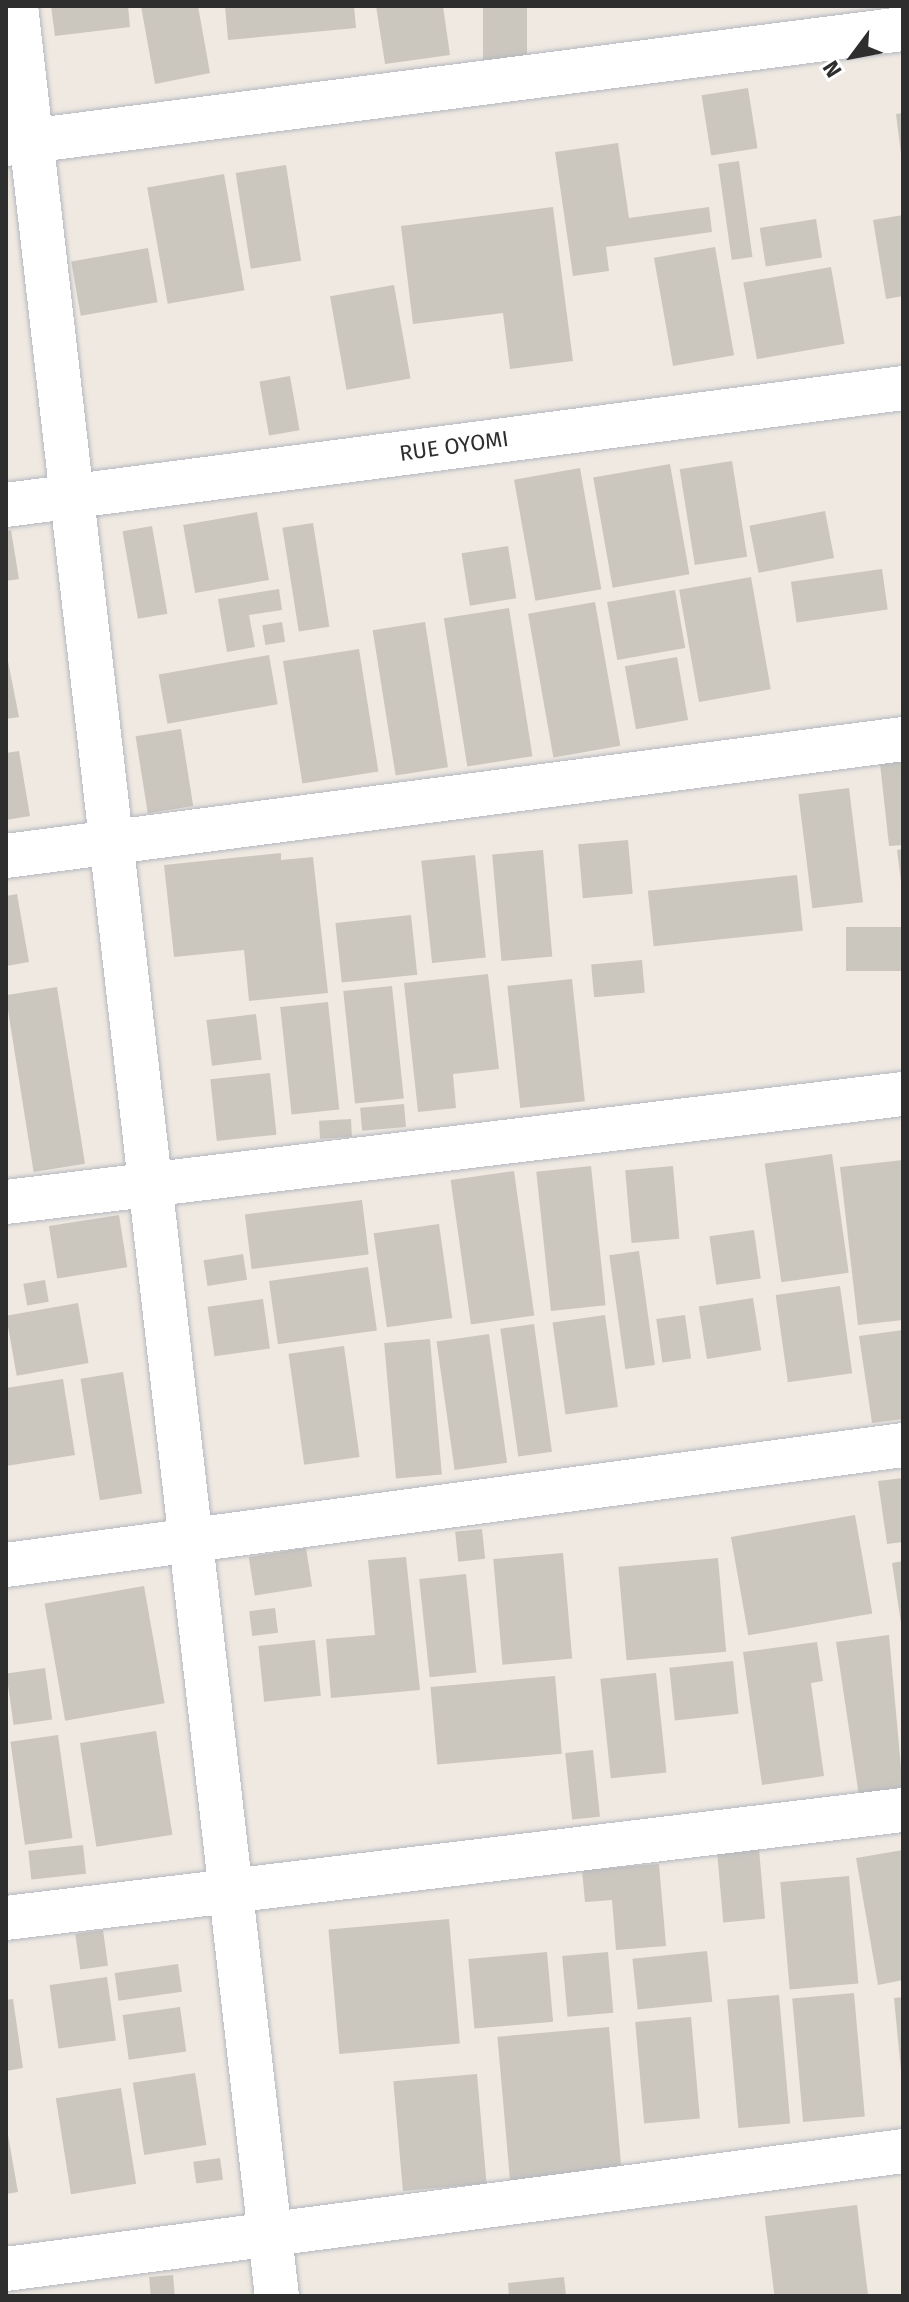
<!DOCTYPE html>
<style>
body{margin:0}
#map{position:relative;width:909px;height:2302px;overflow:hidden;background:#efe9e1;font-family:"Fira Sans",sans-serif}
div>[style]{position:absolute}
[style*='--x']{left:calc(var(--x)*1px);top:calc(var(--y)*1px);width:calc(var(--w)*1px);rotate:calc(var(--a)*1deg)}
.building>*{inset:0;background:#cbc7bf;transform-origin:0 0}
.roads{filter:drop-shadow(0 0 2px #b4b7c1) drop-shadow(0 0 2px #b4b7c1)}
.minor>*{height:44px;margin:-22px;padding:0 22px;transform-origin:22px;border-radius:22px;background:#fff}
span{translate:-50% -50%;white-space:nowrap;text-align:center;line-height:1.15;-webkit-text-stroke:6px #fff;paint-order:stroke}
.street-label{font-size:22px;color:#2e2e2e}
.frame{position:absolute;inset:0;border:8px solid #2e2e2e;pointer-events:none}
.north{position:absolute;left:813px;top:16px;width:80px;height:80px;-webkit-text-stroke:6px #fff;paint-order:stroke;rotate:238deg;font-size:22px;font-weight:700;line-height:32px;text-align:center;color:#2e2e2e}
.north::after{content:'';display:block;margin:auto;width:28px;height:36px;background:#2e2e2e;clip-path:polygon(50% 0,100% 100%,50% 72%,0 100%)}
</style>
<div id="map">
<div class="building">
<i style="clip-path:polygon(51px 6px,128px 6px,130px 27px,55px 36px)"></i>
<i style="clip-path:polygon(141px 6px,198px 6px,210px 73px,155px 84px)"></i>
<i style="clip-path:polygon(225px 6px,354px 6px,356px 28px,228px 40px)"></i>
<i style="clip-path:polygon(376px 6px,443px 6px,450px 55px,385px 64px)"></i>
<i style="left:483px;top:6px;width:44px;height:66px"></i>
<i style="left:748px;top:88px;width:61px;height:47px;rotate:81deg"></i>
<i style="clip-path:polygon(903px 113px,903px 154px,901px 154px,896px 114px)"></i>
<i style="clip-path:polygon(618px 143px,629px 218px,709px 207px,712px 232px,606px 247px,609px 271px,573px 276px,555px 152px)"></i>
<i style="left:739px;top:161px;width:97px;height:21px;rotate:82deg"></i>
<i style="left:286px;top:165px;width:97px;height:51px;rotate:81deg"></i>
<i style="left:224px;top:174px;width:118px;height:78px;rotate:80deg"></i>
<i style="clip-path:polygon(553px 207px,573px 361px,510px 369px,503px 313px,413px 324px,401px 226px)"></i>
<i style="clip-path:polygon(903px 215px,903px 296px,886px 299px,873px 220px)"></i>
<i style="left:816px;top:219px;width:39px;height:57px;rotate:81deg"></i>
<i style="left:715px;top:247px;width:110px;height:62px;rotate:80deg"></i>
<i style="left:148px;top:248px;width:55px;height:78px;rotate:80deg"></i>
<i style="left:831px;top:267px;width:78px;height:89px;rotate:80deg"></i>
<i style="left:394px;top:285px;width:95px;height:65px;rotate:80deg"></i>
<i style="left:290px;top:376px;width:55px;height:31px;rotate:80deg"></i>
<i style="left:732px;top:461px;width:97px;height:53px;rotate:81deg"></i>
<i style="left:670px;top:464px;width:112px;height:78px;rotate:80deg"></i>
<i style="left:580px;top:468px;width:123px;height:67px;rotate:80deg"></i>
<i style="left:825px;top:511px;width:48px;height:77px;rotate:79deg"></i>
<i style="left:257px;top:512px;width:69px;height:75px;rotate:80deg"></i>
<i style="left:313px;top:523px;width:105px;height:31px;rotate:81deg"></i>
<i style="left:152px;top:526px;width:89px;height:30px;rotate:80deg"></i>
<i style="clip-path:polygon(11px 530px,19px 579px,6px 581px,6px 531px)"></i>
<i style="left:508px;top:546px;width:53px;height:47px;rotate:81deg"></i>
<i style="left:882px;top:569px;width:41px;height:92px;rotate:82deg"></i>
<i style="left:751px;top:577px;width:114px;height:73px;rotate:80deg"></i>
<i style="clip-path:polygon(279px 589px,282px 610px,249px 615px,255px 647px,227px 652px,218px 599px)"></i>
<i style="left:675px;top:590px;width:59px;height:69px;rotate:80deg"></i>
<i style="left:595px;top:602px;width:146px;height:68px;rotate:80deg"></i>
<i style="left:509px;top:608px;width:150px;height:66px;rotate:81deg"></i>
<i style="left:282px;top:622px;width:20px;height:20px;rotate:81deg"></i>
<i style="left:425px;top:622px;width:147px;height:53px;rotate:81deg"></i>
<i style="left:359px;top:649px;width:124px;height:77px;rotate:81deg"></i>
<i style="clip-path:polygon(6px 651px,19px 717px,6px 719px)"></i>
<i style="left:269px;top:655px;width:50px;height:112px;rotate:80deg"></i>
<i style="left:677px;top:657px;width:64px;height:53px;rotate:80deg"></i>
<i style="left:181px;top:729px;width:78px;height:46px;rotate:81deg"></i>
<i style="clip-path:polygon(19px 751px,30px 816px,6px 820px,6px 753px)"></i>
<i style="clip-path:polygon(903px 760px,903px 845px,889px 846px,880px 763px)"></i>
<i style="left:849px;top:788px;width:115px;height:51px;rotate:83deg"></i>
<i style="left:628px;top:840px;width:54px;height:50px;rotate:85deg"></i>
<i style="clip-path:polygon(903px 849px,903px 882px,901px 882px,897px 850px)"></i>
<i style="left:543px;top:850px;width:107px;height:51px;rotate:85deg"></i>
<i style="clip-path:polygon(281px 853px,281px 860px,313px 857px,328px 993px,249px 1001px,244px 950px,174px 957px,164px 865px)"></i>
<i style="left:475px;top:855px;width:103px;height:54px;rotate:84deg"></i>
<i style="left:797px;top:875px;width:56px;height:150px;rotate:84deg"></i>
<i style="clip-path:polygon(17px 894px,29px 962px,6px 966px,6px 896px)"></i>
<i style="left:411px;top:915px;width:60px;height:76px;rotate:84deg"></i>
<i style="left:903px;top:927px;width:44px;height:57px;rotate:90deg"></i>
<i style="left:642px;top:960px;width:33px;height:51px;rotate:85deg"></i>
<i style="clip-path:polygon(488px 974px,499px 1069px,453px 1074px,456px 1108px,418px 1112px,404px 983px)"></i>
<i style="left:572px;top:979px;width:123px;height:65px;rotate:84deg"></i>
<i style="left:392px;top:986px;width:113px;height:49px;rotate:84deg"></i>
<i style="left:57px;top:987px;width:179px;height:52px;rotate:81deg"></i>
<i style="left:328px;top:1002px;width:108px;height:48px;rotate:84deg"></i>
<i style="left:256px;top:1014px;width:46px;height:50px;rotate:83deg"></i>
<i style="left:270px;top:1073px;width:62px;height:60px;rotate:84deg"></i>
<i style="left:404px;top:1104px;width:23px;height:44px;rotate:85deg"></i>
<i style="left:351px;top:1119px;width:18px;height:32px;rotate:87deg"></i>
<i style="left:832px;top:1154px;width:120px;height:68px;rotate:82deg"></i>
<i style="clip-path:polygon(903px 1160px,903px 1320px,858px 1325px,840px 1167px)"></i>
<i style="left:591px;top:1166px;width:140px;height:55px;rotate:84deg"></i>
<i style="left:673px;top:1166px;width:73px;height:48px;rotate:85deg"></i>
<i style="left:514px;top:1171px;width:146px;height:64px;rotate:82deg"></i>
<i style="left:362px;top:1200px;width:55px;height:118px;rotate:83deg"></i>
<i style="left:119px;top:1215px;width:53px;height:71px;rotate:81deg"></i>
<i style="left:439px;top:1224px;width:95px;height:66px;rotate:82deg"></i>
<i style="left:754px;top:1230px;width:49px;height:45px;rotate:82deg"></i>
<i style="left:639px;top:1251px;width:115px;height:30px;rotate:82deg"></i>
<i style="left:243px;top:1254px;width:26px;height:40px;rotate:81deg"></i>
<i style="left:368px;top:1267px;width:64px;height:100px;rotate:82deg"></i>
<i style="left:45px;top:1280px;width:22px;height:22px;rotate:80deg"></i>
<i style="left:840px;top:1286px;width:88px;height:65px;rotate:82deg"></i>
<i style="left:753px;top:1298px;width:53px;height:55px;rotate:81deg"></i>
<i style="left:263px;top:1299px;width:50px;height:56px;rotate:82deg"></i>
<i style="left:78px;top:1303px;width:61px;height:73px;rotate:80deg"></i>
<i style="left:605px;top:1315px;width:93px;height:53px;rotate:82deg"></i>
<i style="left:685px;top:1315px;width:44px;height:29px;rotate:82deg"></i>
<i style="left:534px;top:1324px;width:129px;height:34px;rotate:82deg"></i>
<i style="clip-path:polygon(903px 1330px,903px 1419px,872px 1423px,859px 1336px)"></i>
<i style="left:489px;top:1334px;width:130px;height:53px;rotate:82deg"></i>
<i style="left:430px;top:1339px;width:136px;height:46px;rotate:85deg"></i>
<i style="left:344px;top:1346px;width:112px;height:56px;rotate:82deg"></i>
<i style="left:123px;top:1372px;width:123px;height:43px;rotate:81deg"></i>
<i style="clip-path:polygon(63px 1379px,75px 1455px,6px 1466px,6px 1388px)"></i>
<i style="clip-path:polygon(903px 1478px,903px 1542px,887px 1544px,878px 1481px)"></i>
<i style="left:855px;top:1515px;width:100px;height:126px;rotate:80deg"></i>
<i style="left:482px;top:1529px;width:30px;height:27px;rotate:84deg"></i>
<i style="left:306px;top:1548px;width:39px;height:58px;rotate:81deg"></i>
<i style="left:563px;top:1553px;width:106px;height:70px;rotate:85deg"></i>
<i style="clip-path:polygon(406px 1557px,420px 1690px,331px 1698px,326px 1639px,375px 1635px,368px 1560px)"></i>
<i style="left:718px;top:1558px;width:94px;height:100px;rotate:85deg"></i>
<i style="clip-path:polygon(903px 1561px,903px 1623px,901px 1623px,892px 1563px)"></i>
<i style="left:466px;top:1574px;width:99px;height:47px;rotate:84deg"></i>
<i style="left:144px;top:1586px;width:119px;height:101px;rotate:80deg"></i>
<i style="left:275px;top:1608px;width:25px;height:26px;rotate:83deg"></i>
<i style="clip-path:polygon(889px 1635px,903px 1790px,859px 1796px,836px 1642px)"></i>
<i style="left:315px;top:1640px;width:56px;height:57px;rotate:84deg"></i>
<i style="clip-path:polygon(817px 1642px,823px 1681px,811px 1683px,824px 1776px,762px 1785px,743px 1652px)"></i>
<i style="left:733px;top:1661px;width:53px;height:64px;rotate:84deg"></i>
<i style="left:45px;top:1668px;width:52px;height:39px;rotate:82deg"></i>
<i style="left:656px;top:1673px;width:100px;height:56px;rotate:84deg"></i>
<i style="left:555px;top:1676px;width:78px;height:125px;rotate:85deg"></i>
<i style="left:156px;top:1731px;width:105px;height:77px;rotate:81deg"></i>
<i style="left:58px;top:1735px;width:104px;height:48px;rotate:82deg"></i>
<i style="left:593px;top:1750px;width:67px;height:28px;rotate:84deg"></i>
<i style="left:83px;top:1845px;width:29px;height:55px;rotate:84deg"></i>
<i style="left:759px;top:1849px;width:70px;height:42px;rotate:85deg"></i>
<i style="clip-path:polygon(903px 1850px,903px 1980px,878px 1985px,856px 1858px)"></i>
<i style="clip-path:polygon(659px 1864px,666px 1946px,616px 1950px,612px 1900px,585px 1902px,582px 1870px)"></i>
<i style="left:849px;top:1876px;width:108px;height:69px;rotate:85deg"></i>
<i style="left:449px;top:1919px;width:125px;height:121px;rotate:85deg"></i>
<i style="left:103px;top:1930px;width:36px;height:28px;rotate:82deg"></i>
<i style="left:707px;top:1951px;width:51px;height:75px;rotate:84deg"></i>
<i style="left:547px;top:1952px;width:70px;height:79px;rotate:85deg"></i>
<i style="left:608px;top:1952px;width:61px;height:46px;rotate:85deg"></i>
<i style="left:178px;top:1964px;width:28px;height:64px;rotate:82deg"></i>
<i style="left:107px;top:1977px;width:64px;height:58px;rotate:82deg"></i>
<i style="left:854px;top:1993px;width:124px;height:62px;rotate:85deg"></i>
<i style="left:779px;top:1995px;width:129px;height:52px;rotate:85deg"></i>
<i style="clip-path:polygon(903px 1997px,903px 2071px,901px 2071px,894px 1998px)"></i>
<i style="clip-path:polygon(13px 1999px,23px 2068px,6px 2071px,6px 2000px)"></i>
<i style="left:180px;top:2007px;width:45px;height:58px;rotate:82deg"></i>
<i style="left:691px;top:2017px;width:102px;height:56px;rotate:85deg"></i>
<i style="left:609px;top:2027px;width:148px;height:112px;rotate:85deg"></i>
<i style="left:195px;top:2073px;width:73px;height:63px;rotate:81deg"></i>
<i style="left:477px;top:2074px;width:110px;height:84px;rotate:85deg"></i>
<i style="left:121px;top:2088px;width:97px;height:66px;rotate:81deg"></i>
<i style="clip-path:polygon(6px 2124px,18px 2192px,6px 2194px)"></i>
<i style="left:220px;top:2158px;width:22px;height:27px;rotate:82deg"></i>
<i style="left:857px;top:2205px;width:92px;height:93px;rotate:83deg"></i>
<i style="left:173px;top:2275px;width:21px;height:24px;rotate:85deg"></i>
<i style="clip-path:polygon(564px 2277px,566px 2296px,509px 2296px,508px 2283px)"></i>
</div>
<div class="roads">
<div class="minor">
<i style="--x:16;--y:6;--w:2305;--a:83.5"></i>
<i style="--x:6;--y:144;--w:904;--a:-7.31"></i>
<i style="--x:6;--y:505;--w:905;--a:-7.43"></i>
<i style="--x:6;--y:856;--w:905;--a:-7.43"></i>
<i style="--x:6;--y:1202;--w:903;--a:-6.87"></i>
<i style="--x:6;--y:1565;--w:905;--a:-7.62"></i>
<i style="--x:6;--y:1918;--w:903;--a:-6.87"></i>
<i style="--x:6;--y:2269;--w:905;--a:-7.49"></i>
</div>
</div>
<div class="street-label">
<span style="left:454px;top:446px;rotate:-8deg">RUE OYOMI</span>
</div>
<div class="frame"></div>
<div class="north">N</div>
</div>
